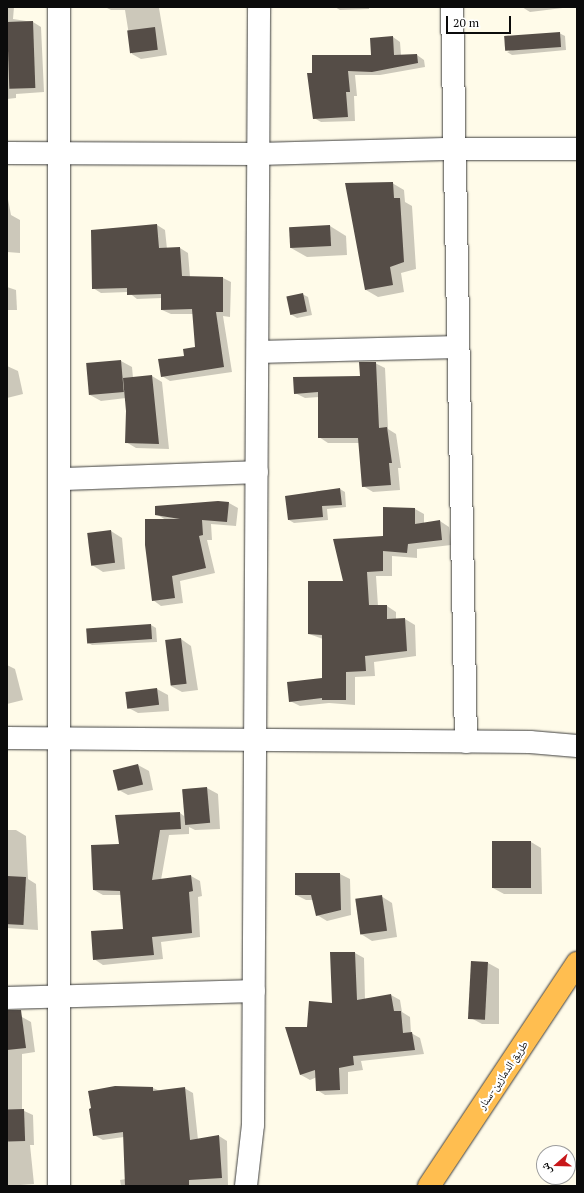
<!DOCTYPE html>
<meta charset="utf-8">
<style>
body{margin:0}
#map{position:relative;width:584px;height:1193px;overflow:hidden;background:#fffbe9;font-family:"PT Serif","Noto Naskh Arabic",serif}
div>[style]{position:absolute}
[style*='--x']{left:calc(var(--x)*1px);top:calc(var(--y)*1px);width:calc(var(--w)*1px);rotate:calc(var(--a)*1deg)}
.shadow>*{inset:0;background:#0003}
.building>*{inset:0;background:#554d47;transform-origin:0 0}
.roads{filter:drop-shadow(0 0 1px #3e3e3e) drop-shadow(0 0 1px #3e3e3e)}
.minor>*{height:22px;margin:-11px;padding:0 11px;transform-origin:11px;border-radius:11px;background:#fff}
.trunk>*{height:22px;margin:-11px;padding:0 11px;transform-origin:11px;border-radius:11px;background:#ffbe50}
span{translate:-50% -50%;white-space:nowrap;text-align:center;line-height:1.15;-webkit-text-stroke:4px #fff;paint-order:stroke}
.street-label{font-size:11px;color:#0b0b0b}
.frame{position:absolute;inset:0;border:8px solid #0b0b0b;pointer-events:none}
.north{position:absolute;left:536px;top:1145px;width:40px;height:40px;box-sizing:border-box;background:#fff;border:1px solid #9d9d9d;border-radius:50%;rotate:250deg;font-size:11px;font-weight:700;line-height:16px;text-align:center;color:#0b0b0b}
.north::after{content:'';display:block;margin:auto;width:14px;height:18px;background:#c8171a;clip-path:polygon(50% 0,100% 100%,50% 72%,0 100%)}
.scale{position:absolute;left:446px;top:16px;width:65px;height:18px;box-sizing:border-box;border:2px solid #0b0b0b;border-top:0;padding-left:5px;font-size:12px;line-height:14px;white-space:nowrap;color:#0b0b0b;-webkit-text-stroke:3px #fff;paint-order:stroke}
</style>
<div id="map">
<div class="shadow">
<i style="clip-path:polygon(7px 7px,14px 7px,13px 19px,33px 22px,41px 27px,44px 92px,16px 94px,16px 98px,7px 99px)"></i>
<i style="clip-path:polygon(105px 7px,165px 7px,159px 8px,167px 55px,141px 59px,132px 54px,125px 10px,111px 10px)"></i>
<i style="clip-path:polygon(335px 7px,369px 7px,369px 9px,340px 10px)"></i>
<i style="clip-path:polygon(522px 7px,571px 7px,530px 12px)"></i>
<i style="clip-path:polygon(559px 33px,565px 36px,566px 50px,512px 55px,507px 52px)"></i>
<i style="clip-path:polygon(393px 37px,400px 42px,401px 55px,417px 55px,424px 60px,425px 67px,380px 75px,355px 75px,357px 96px,354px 96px,355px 121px,321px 122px,314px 118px,308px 74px,372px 56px)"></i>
<i style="clip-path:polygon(392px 183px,404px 190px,405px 202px,412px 206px,416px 269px,401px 273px,404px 292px,378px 297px,366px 290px,346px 184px)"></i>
<i style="clip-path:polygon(7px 194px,11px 215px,20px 220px,20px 253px,7px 252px)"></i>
<i style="clip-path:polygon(157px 225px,165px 230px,167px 249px,180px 248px,188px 253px,190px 277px,223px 278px,231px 282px,230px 317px,223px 316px,232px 372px,170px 381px,162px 376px,196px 348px,193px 314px,171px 314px,162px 310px,162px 298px,137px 299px,128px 292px,101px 293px,93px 288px)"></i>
<i style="clip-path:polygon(330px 226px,346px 236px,347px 255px,307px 257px,291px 248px)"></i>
<i style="clip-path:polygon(7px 287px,16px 290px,17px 310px,7px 310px)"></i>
<i style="clip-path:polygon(302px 294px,308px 297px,312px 315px,297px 318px,292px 315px)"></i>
<i style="clip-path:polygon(121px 361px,132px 367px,133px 378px,152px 376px,162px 382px,169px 449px,136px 448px,126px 442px,126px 398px,101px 401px,90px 395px)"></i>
<i style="clip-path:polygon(375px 363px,385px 368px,388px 429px,396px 434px,401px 468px,398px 468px,400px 490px,373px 492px,363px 486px,359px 443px,328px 443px,319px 437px,319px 397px,305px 398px,295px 393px,361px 377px)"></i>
<i style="clip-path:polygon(7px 366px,18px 371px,23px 394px,7px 398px)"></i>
<i style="clip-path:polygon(340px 489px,345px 492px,346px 507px,327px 509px,328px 520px,294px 523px,289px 520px,316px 494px,316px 491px)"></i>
<i style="clip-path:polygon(229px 503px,238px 508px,236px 526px,211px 524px,212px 540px,207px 540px,215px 573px,180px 581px,183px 603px,161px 606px,153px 600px,166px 520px,156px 514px)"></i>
<i style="clip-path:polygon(415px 509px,424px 514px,424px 524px,440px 521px,449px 527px,451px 545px,417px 549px,417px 558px,392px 556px,392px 576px,376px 576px,378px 606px,387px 606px,396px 612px,396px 619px,405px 619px,415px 625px,416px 656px,374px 662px,375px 676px,355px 677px,355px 705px,329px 703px,300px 706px,290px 701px,323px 679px,323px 639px,309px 634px,345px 582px,384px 537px)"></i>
<i style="clip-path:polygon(111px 531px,122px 538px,125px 569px,103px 572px,92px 565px)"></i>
<i style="clip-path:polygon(151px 625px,156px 628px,157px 642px,92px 645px,87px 642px)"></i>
<i style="clip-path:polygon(181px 639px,191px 646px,198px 690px,182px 692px,171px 686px)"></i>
<i style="clip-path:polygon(7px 665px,15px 669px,23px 700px,7px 704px)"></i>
<i style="clip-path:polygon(157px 689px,168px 695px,169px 711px,138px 713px,127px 707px)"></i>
<i style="clip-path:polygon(138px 765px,149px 771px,153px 790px,128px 795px,117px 789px)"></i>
<i style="clip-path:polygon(207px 788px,218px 794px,220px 829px,195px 830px,189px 827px,189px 834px,169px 835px,161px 880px,191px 876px,200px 881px,202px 896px,198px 897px,200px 937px,161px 942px,163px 959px,103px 965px,94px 959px,125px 930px,121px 895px,103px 895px,94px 890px,120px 845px,180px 813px,184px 816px,183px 789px)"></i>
<i style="clip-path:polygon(7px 830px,16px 830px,26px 836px,28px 879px,36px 884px,38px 930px,7px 928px)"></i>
<i style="clip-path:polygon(531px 842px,541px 848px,542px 894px,504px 894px,493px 888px)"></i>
<i style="clip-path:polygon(296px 874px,340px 874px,350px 879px,351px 915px,327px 921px,317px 915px,314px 900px,306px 900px,296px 895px)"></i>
<i style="clip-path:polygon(381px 896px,392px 903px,397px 937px,372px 941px,361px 934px)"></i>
<i style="clip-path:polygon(331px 953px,355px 953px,364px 958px,365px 999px,391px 995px,400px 1000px,402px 1012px,410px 1017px,411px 1033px,420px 1038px,424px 1054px,361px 1061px,363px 1070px,348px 1072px,348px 1094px,325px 1095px,317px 1090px,317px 1077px,310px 1080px,301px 1075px,308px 1028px,333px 1004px)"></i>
<i style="clip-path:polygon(472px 962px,488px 963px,499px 969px,499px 1024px,482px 1024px,471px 1018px)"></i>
<i style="clip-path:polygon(22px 1017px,31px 1022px,35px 1052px,22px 1054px,22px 1110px,33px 1115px,34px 1145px,30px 1145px,34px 1184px,7px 1186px,7px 1019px)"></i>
<i style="clip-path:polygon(115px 1087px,153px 1088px,160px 1091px,184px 1088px,193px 1093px,198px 1140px,219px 1136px,227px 1141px,228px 1186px,121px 1186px,120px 1180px,126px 1179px,124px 1137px,103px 1140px,94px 1135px)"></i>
</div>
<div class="building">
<i style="left:33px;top:21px;width:67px;height:26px;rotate:88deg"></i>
<i style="left:155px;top:27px;width:23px;height:28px;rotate:83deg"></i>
<i style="left:560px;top:32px;width:15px;height:56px;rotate:86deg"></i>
<i style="clip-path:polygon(393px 36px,394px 55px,417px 54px,418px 63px,372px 72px,348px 71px,350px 92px,346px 92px,348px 117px,313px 119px,307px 73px,312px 73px,312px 55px,371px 55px,370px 38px)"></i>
<i style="clip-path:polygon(393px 182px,394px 198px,400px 198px,404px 262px,390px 267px,393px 285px,365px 290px,345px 183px)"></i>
<i style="clip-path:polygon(157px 224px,159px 248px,180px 247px,182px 276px,223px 277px,223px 312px,216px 312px,224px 367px,161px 377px,158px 359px,184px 356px,183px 349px,195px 347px,192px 309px,161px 310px,161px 294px,127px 295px,127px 288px,92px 289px,91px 230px)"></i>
<i style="left:330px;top:225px;width:21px;height:41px;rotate:87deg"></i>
<i style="left:303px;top:293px;width:19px;height:17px;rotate:78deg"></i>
<i style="left:121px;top:360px;width:32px;height:35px;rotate:85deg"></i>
<i style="clip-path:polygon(359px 362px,376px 362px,379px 428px,387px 427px,392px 463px,389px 463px,391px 485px,362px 487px,358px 438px,318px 438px,318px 392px,294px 394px,293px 377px,360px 376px)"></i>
<i style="clip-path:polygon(152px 375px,159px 444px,125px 443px,126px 411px,123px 378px)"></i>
<i style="clip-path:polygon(340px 488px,342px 505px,322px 506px,323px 517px,288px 520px,285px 496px)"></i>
<i style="clip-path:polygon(218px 501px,229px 502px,227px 522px,202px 520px,203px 535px,199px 536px,206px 568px,172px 576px,175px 598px,152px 601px,145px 545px,145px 519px,180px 519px,155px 515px,155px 506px)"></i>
<i style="clip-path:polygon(383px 507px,415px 508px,415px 524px,440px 520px,442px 540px,408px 544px,407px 553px,383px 551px,383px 571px,367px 572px,369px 605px,387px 605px,387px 619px,405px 618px,407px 651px,365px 656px,366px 671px,346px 672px,346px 700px,322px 700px,322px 698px,289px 702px,287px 682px,322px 678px,322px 635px,308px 634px,308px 581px,343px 581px,333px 539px,383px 536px)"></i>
<i style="left:111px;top:530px;width:33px;height:24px;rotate:83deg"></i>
<i style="left:151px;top:624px;width:15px;height:65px;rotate:86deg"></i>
<i style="left:181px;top:638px;width:46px;height:16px;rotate:83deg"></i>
<i style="left:157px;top:688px;width:17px;height:32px;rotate:83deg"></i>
<i style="left:138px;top:764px;width:21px;height:26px;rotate:76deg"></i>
<i style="left:207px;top:787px;width:36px;height:25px;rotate:85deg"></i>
<i style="clip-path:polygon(180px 812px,181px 829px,160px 830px,152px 880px,191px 875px,193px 891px,189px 892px,192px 933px,152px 937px,154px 955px,93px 960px,91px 931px,123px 929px,120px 891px,93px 890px,91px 845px,119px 844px,115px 815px)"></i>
<i style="left:492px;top:841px;width:39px;height:47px"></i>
<i style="clip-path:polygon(295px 873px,340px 873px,341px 910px,316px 916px,311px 895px,295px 895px)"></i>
<i style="left:7px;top:876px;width:19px;height:48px;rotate:3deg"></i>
<i style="left:382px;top:895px;width:36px;height:27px;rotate:82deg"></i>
<i style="clip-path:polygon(330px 952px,355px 952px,357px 1000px,391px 994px,394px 1011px,401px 1011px,403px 1033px,412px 1032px,415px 1050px,353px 1056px,354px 1065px,339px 1068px,340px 1090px,316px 1091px,315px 1070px,300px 1075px,285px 1027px,307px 1027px,309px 1001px,332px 1003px)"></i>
<i style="left:471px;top:961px;width:17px;height:58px;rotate:3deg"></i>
<i style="clip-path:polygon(7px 1010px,21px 1010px,26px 1048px,7px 1050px)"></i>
<i style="clip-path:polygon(115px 1086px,153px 1087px,153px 1091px,185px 1087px,190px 1140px,219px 1135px,222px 1178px,189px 1180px,189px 1186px,125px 1186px,123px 1132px,93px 1136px,89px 1109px,91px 1108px,88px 1091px)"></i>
<i style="left:24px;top:1109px;width:32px;height:17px;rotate:88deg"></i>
</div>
<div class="roads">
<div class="minor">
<i style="--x:59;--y:7;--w:1179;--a:90"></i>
<i style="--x:452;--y:7;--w:735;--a:88.91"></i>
<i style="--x:7;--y:153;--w:251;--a:0.2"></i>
<i style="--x:258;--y:154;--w:196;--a:-1.5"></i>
<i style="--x:454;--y:149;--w:123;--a:0"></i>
<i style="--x:258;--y:352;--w:200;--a:-1.4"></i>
<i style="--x:61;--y:479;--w:196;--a:-2"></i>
<i style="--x:7;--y:738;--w:523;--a:0.44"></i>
<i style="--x:530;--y:742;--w:47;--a:4.9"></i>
<i style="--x:7;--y:998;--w:247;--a:-1.6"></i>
<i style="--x:246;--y:1186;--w:61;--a:-83.5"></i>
<i style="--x:253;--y:1125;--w:1118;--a:-89.69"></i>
</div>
<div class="trunk">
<i style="--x:429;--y:1186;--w:268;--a:-56.4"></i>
</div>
</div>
<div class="street-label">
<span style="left:503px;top:1075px;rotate:-56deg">طريق الدمازين-سنار</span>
</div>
<div class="frame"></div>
<div class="north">ش</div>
<div class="scale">20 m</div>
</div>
